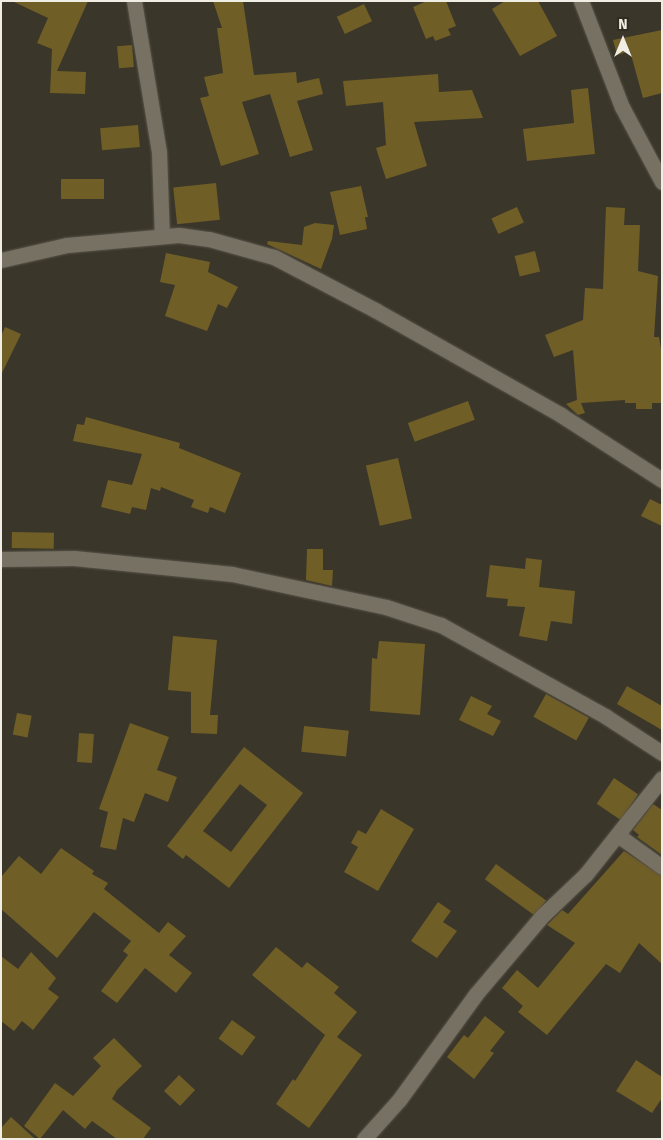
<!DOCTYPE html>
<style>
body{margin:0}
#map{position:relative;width:663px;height:1140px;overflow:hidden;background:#3b362a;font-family:"Fira Sans",sans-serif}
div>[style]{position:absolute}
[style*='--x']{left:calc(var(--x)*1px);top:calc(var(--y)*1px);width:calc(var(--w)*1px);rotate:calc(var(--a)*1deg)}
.building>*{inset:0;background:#705e27;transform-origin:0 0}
.roads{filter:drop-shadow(0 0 1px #585449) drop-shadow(0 0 1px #585449)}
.street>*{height:15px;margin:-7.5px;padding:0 7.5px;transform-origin:7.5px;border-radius:7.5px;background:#767163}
span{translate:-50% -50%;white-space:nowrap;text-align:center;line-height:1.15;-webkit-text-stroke:4.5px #312c20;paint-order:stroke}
.frame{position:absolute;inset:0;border:2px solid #f0ede5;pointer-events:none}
.north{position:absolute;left:598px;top:15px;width:50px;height:50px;-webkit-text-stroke:4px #312c20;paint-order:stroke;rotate:0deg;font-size:14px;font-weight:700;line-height:20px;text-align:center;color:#f0ede5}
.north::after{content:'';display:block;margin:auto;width:18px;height:22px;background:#f0ede5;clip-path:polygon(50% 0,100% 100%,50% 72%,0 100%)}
</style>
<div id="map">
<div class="building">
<i style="clip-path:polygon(12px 1px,88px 1px,57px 71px,86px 72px,85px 94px,50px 93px,52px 49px,37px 43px,48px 18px)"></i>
<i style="clip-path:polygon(213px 1px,243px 1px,254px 75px,296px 72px,297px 83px,319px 78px,323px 94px,297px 101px,313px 150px,290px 157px,270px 94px,242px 102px,259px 154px,221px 166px,200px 98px,209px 96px,204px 77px,223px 73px,217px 28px,222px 28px)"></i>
<i style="clip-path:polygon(427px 1px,446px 1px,456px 26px,448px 29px,451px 35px,435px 41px,433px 36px,426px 39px,413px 7px)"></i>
<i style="clip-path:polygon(505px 1px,538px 1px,557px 36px,520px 56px,492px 9px)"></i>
<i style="left:364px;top:4px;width:19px;height:30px;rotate:65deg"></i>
<i style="clip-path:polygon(662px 30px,662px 93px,643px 98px,630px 51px,617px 55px,613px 40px)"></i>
<i style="left:132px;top:45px;width:22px;height:15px;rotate:85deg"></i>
<i style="clip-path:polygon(438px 74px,439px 92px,472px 90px,483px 118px,414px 122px,427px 166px,386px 179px,376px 148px,386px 145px,383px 102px,346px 106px,343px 81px)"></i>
<i style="clip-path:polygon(588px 88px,595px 154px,527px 161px,523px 129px,574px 123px,571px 90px)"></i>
<i style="left:138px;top:125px;width:22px;height:38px;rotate:85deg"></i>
<i style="left:61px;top:179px;width:43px;height:20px"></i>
<i style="left:216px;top:183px;width:37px;height:43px;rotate:84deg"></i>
<i style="clip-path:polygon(361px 186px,368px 217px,365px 217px,367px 229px,340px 235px,330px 192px)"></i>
<i style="left:517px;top:207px;width:17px;height:28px;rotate:66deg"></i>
<i style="clip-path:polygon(606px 207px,625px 208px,624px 225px,640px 225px,638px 271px,658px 276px,654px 337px,659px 337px,662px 355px,662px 403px,652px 403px,652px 409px,636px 409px,636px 403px,625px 403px,625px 400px,581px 403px,585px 413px,578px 415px,566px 404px,577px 400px,573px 350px,554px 357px,545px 335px,583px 320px,585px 288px,603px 289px)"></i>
<i style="clip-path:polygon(315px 223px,334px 225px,332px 239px,321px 269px,267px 244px,268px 241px,302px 245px,304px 227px)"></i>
<i style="left:535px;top:251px;width:21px;height:21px;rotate:76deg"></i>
<i style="clip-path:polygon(166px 253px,210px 262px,208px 272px,238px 287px,227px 308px,218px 304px,207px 331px,165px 316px,175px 285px,160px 282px)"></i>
<i style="clip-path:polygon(5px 327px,21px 334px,1px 375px,1px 336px)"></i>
<i style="left:468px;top:401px;width:20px;height:64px;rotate:70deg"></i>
<i style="clip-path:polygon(86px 417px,180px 443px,179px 448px,241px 473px,225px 513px,210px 507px,208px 513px,191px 507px,194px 500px,161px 487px,160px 491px,151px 488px,146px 510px,132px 507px,130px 514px,101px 507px,108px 480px,132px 485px,142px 454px,73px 441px,77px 424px,84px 425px)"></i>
<i style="left:398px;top:458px;width:62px;height:33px;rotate:77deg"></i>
<i style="clip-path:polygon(650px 499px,662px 505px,662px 526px,641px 516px)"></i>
<i style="left:12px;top:532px;width:42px;height:16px;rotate:1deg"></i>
<i style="clip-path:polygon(307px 549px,323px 549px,323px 570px,333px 570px,332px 586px,306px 580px)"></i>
<i style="clip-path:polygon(526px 558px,542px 560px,539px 587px,575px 591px,572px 624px,551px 621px,547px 641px,519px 636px,525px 607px,507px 606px,508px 599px,486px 597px,490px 565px,525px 569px)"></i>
<i style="clip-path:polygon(173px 636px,217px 640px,210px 715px,218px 715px,217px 734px,191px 733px,191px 692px,168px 690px)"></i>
<i style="clip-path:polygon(379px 641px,425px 644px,420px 715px,370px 711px,372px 658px,377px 659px)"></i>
<i style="clip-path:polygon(627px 686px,662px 706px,662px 730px,617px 704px)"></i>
<i style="left:546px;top:694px;width:49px;height:26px;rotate:29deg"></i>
<i style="clip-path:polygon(471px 696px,492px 706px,487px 714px,501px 721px,493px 736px,459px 720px)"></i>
<i style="left:17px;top:713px;width:15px;height:22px;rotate:11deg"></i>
<i style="clip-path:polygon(130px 723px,169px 737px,157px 770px,177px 777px,168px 802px,145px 793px,134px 822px,123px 818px,116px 850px,100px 847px,108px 812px,99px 809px)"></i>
<i style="left:304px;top:726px;width:45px;height:26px;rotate:6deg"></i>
<i style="left:79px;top:733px;width:15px;height:29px;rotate:4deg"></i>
<i style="clip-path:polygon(evenodd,244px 747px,303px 793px,229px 888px,186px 855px,183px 859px,167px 846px,244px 747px,240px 784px,267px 805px,231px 852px,203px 831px,240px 784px)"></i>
<i style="left:614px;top:778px;width:29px;height:31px;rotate:34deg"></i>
<i style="clip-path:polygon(653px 804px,662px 810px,662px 855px,637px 837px,639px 835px,633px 830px)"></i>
<i style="clip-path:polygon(381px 809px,414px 829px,378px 891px,344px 872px,358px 847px,351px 843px,358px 830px,366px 834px)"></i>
<i style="clip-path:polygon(61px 848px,94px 871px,92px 874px,108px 883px,104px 889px,159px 933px,168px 922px,186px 936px,169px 955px,192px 973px,176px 993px,145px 968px,117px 1003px,101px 991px,128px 955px,123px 951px,131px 941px,94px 912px,57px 958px,1px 909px,1px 877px,19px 856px,41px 874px)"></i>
<i style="clip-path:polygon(624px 851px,662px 876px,662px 964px,639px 943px,620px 973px,606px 964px,547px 1035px,518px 1012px,523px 1006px,502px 988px,517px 970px,538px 988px,575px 943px,547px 925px,562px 910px,568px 914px)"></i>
<i style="left:496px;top:864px;width:62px;height:19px;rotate:36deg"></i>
<i style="clip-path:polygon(438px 902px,451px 911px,443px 922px,457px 931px,437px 958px,411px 941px)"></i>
<i style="clip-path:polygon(276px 947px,302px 968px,307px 962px,339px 987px,334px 993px,357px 1012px,337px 1037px,362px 1055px,309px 1128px,276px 1104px,293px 1079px,295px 1081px,325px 1035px,252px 975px)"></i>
<i style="clip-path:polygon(31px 952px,56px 978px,48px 989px,59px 997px,33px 1030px,22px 1021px,14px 1031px,1px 1021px,1px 956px,18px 969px)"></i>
<i style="clip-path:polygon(485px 1016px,505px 1032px,490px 1051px,494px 1053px,474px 1079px,447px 1057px,464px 1035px,468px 1038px)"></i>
<i style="left:232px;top:1020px;width:29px;height:23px;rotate:36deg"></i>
<i style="clip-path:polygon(114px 1038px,142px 1066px,117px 1090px,112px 1099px,151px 1128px,143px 1139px,117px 1139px,92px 1121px,85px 1129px,63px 1110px,40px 1139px,24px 1126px,55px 1083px,73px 1096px,101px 1066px,93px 1058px)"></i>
<i style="clip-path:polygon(636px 1060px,662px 1077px,662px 1098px,652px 1113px,616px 1091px)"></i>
<i style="left:179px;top:1075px;width:22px;height:22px;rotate:43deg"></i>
<i style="clip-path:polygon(11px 1117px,35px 1139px,1px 1139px,1px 1128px)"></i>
</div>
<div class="roads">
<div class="street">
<i style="--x:134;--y:1;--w:153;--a:80.6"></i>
<i style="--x:159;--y:152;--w:84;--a:88"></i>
<i style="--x:581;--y:1;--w:114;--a:68.9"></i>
<i style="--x:622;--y:107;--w:85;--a:61.9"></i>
<i style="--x:1;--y:260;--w:68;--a:-12.8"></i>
<i style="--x:67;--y:245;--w:112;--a:-5.1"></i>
<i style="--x:179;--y:235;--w:30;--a:8"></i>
<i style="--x:209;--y:239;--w:67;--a:15.5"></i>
<i style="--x:274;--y:257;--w:114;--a:27.7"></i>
<i style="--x:375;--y:310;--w:214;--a:29.4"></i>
<i style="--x:561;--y:415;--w:120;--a:32.8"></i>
<i style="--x:1;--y:559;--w:73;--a:-0.8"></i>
<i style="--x:74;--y:558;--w:159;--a:5.8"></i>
<i style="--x:232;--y:574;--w:157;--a:12.1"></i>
<i style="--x:386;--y:607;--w:58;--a:18.1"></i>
<i style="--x:441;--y:625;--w:188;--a:29"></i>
<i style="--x:605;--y:716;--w:68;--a:33"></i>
<i style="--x:619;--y:836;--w:53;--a:35.8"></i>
<i style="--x:364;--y:1139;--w:52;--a:-48.1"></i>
<i style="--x:399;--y:1100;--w:131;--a:-54"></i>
<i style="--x:476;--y:994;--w:102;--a:-49.8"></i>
<i style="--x:542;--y:916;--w:61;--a:-43.7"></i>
<i style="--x:586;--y:874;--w:122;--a:-51.6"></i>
</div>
</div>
<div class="frame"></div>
<div class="north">N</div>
</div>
